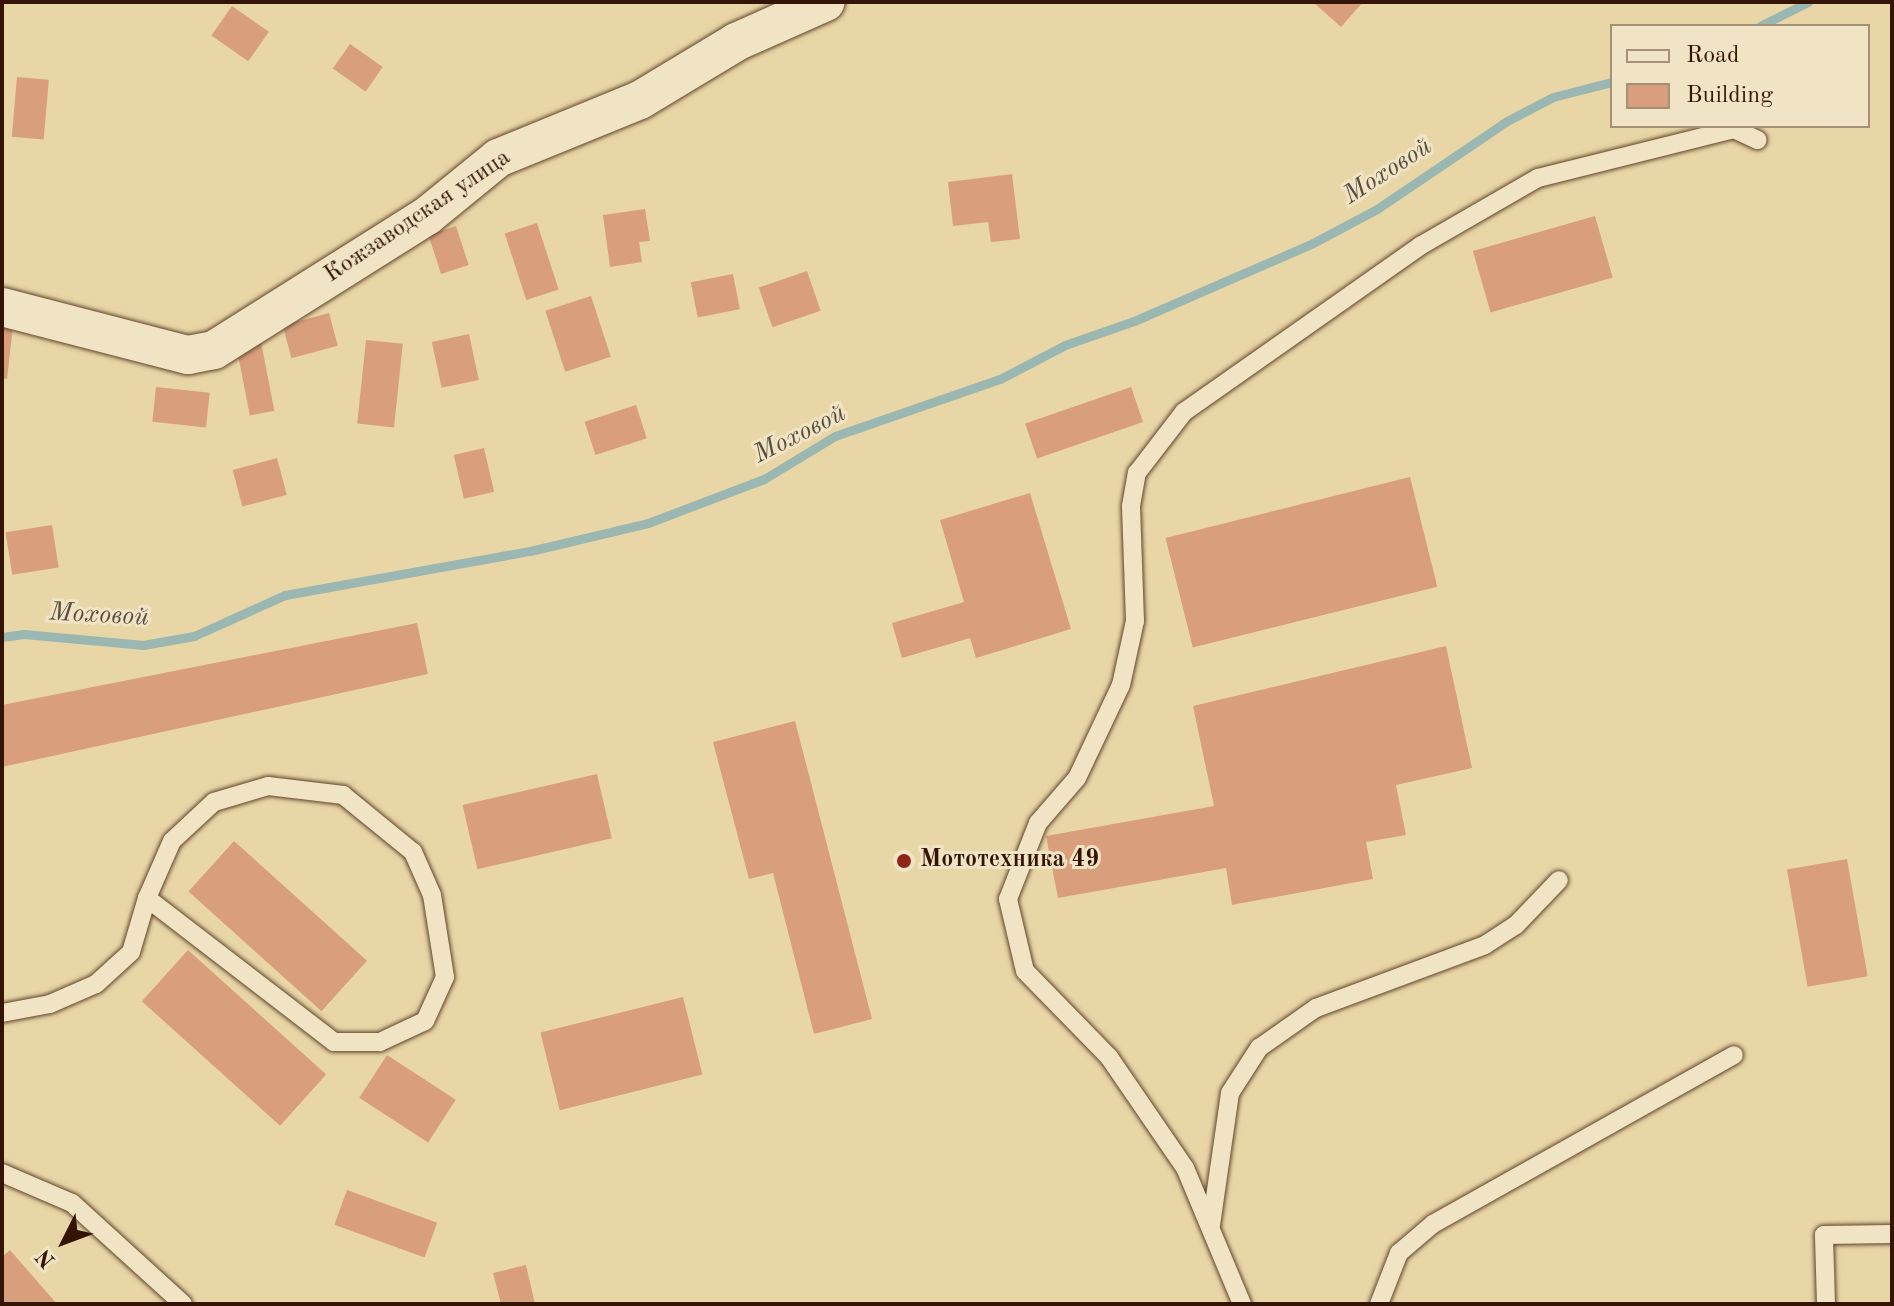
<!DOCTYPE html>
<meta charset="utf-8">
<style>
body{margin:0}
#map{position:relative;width:1894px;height:1306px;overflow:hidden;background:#e8d6a6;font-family:"Old Standard TT",serif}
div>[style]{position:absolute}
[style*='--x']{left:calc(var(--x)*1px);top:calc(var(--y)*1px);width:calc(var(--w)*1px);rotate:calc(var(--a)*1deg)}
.stream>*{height:9px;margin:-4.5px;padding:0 4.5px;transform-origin:4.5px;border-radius:4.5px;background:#9bb7b1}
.building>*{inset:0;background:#d99f7d;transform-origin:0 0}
.roads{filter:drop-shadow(0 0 2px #61442c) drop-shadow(0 0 2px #61442c)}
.service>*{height:18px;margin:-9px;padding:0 9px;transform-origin:9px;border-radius:9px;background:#f0e4c5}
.minor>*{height:38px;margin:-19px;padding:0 19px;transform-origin:19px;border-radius:19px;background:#f0e4c5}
.dots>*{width:22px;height:22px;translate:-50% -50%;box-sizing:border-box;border:4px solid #f0e4c5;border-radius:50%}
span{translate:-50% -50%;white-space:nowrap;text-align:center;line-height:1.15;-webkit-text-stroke:6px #f0e4c5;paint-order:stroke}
.street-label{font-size:24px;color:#341404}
.poi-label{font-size:24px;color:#341404;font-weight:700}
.left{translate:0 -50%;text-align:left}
.water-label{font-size:26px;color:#584d41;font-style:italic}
.frame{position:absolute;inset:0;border:4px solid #341404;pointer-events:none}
.legend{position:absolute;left:1610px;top:24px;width:260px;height:104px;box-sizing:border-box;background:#f0e4c5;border:2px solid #a59178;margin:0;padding:10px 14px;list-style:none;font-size:24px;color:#341404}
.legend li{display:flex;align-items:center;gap:16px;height:40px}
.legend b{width:40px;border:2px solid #a59178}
.north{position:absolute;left:24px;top:1202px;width:80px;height:80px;-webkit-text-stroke:6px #f0e4c5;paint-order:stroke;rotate:228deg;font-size:22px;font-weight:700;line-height:32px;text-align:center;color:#341404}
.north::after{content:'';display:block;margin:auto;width:28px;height:36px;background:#341404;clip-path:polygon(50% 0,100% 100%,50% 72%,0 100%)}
</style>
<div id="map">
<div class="stream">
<i style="--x:1760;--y:26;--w:54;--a:-26.6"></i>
<i style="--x:2;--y:637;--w:22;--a:-8"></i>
<i style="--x:24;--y:634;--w:120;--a:5.3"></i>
<i style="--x:143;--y:645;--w:52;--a:-10"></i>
<i style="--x:194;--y:636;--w:100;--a:-24.3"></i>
<i style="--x:285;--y:595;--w:249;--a:-10.2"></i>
<i style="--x:530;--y:551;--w:121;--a:-13.3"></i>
<i style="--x:648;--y:523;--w:124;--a:-20.8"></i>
<i style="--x:764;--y:479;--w:83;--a:-31.2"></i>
<i style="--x:835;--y:436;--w:175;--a:-19.1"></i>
<i style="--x:1000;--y:379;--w:73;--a:-27.6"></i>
<i style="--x:1065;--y:345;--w:73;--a:-19.2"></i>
<i style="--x:1134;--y:321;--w:195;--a:-23.5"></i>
<i style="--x:1313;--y:243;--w:72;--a:-28"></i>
<i style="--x:1377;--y:209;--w:157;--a:-34.1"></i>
<i style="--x:1507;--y:121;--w:52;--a:-27.6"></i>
<i style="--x:1553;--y:97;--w:61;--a:-14.3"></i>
</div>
<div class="building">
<i style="clip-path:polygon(1313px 2px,1363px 2px,1341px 27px)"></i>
<i style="left:232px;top:6px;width:45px;height:36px;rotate:35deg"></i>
<i style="left:350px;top:44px;width:40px;height:30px;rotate:35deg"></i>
<i style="left:17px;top:77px;width:32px;height:60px;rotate:5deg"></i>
<i style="clip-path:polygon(1012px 174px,1020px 239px,991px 242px,988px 222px,953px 226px,948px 182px)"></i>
<i style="clip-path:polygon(645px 209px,650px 241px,639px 242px,642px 262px,610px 267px,603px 215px)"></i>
<i style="left:1595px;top:216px;width:64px;height:127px;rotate:74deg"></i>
<i style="left:537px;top:223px;width:70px;height:34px;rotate:72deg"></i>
<i style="left:456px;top:226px;width:41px;height:29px;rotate:72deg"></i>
<i style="left:807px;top:271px;width:42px;height:51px;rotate:71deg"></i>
<i style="left:733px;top:274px;width:36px;height:43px;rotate:79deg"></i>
<i style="left:591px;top:296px;width:64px;height:48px;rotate:72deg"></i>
<i style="left:329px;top:313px;width:34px;height:48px;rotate:75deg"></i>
<i style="clip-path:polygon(2px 325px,13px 326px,7px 379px,2px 378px)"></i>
<i style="left:469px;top:334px;width:47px;height:38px;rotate:78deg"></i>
<i style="left:366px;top:340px;width:37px;height:84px;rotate:6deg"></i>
<i style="left:261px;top:342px;width:70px;height:25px;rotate:79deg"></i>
<i style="left:156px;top:387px;width:54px;height:35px;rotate:6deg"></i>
<i style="left:1131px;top:387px;width:37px;height:112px;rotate:71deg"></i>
<i style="left:636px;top:405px;width:35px;height:54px;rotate:72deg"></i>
<i style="left:484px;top:448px;width:45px;height:31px;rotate:77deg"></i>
<i style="left:277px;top:458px;width:38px;height:46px;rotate:75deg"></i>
<i style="left:1410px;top:477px;width:113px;height:252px;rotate:76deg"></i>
<i style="clip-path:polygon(1030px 493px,1071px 629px,976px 658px,970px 638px,902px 658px,892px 623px,964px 602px,940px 520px)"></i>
<i style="left:52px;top:525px;width:43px;height:47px;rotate:81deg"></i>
<i style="clip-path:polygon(417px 623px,428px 674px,2px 767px,2px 705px)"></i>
<i style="clip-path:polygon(1446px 646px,1472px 768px,1396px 785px,1406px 835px,1366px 842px,1373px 879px,1232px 905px,1226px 868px,1058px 898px,1046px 836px,1214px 806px,1193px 706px)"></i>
<i style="clip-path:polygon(795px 721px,872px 1019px,814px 1034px,773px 873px,749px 879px,713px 742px)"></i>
<i style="left:597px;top:774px;width:66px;height:138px;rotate:77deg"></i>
<i style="left:234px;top:841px;width:179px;height:68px;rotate:42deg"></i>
<i style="left:1847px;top:859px;width:119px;height:61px;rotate:80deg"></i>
<i style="left:188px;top:950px;width:186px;height:69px;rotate:42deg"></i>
<i style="left:683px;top:997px;width:80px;height:147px;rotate:76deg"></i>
<i style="left:387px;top:1055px;width:82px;height:51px;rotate:33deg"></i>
<i style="left:347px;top:1190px;width:96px;height:37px;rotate:20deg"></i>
<i style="clip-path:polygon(10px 1250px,57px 1304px,2px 1304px,2px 1257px)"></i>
<i style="clip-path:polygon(526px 1265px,535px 1304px,501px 1304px,493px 1273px)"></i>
</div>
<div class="roads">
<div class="service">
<i style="--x:2;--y:1013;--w:49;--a:-10.6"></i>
<i style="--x:50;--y:1004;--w:50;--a:-23.5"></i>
<i style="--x:96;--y:984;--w:47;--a:-42.4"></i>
<i style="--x:131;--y:952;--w:56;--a:-73.5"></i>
<i style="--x:147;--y:898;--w:62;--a:-66.3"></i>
<i style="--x:172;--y:841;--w:57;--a:-42.9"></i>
<i style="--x:214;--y:802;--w:56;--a:-16.5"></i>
<i style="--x:268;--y:786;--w:76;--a:6.8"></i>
<i style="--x:343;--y:795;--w:90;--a:39.2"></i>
<i style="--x:413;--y:852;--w:47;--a:66.2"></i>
<i style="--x:432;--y:895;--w:83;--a:81"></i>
<i style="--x:445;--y:977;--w:48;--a:114.4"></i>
<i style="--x:425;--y:1021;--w:50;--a:155"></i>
<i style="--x:380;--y:1042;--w:46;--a:180"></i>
<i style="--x:334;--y:1042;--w:236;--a:-142.4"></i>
<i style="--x:2;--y:1173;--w:76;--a:23.2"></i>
<i style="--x:72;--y:1203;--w:150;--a:42.3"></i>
<i style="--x:1211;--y:1225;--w:133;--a:-81.8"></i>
<i style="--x:1230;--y:1093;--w:54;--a:-57.2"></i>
<i style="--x:1259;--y:1048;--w:70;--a:-35.1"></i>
<i style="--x:1316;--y:1008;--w:180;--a:-20.4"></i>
<i style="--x:1485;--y:945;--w:37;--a:-33"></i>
<i style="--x:1516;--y:925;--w:62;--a:-46.3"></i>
<i style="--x:1242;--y:1304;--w:147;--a:-112.7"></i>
<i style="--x:1185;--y:1168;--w:135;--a:-124.4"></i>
<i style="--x:1109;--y:1057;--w:120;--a:-134.3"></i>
<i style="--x:1025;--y:971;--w:74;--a:-103.3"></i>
<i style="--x:1008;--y:899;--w:82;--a:-68.5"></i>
<i style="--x:1038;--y:823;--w:60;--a:-49.1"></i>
<i style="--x:1077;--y:778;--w:103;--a:-64.7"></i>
<i style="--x:1121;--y:685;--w:66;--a:-77.7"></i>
<i style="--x:1135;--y:621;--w:115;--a:-92"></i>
<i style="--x:1131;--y:506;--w:34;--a:-80"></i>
<i style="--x:1137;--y:473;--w:77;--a:-52.4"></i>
<i style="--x:1184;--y:412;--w:289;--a:-35.1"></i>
<i style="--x:1420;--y:246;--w:136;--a:-30"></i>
<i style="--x:1538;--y:178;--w:202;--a:-14"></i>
<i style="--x:1734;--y:129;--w:26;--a:25"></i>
<i style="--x:1379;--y:1304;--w:55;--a:-68.6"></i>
<i style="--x:1399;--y:1253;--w:45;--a:-40.5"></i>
<i style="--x:1433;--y:1224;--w:345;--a:-29.3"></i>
<i style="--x:1826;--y:1304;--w:69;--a:-91.7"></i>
<i style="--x:1824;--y:1235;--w:68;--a:-0.8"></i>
</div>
<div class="minor">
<i style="--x:2;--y:307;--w:192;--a:14.5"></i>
<i style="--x:188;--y:355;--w:26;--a:-11"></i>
<i style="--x:214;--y:350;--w:252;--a:-32.2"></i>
<i style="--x:427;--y:216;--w:92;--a:-39.2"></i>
<i style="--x:498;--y:158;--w:153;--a:-22.2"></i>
<i style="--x:640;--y:100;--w:112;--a:-31.1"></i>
<i style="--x:736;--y:42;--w:98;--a:-24"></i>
</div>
</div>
<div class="dots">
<i style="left:904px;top:861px;background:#8f2418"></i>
</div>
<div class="street-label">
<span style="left:418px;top:217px;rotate:-34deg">Кожзаводская улица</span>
</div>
<div class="poi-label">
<span class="left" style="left:920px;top:861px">Мототехника 49</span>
</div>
<div class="water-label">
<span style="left:1388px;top:172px;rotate:-33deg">Моховой</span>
<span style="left:800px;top:435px;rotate:-27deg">Моховой</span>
<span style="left:99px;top:616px;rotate:3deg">Моховой</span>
</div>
<div class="frame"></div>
<ul class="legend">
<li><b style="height:10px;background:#f0e4c5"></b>Road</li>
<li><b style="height:22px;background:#d99f7d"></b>Building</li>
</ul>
<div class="north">N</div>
</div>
